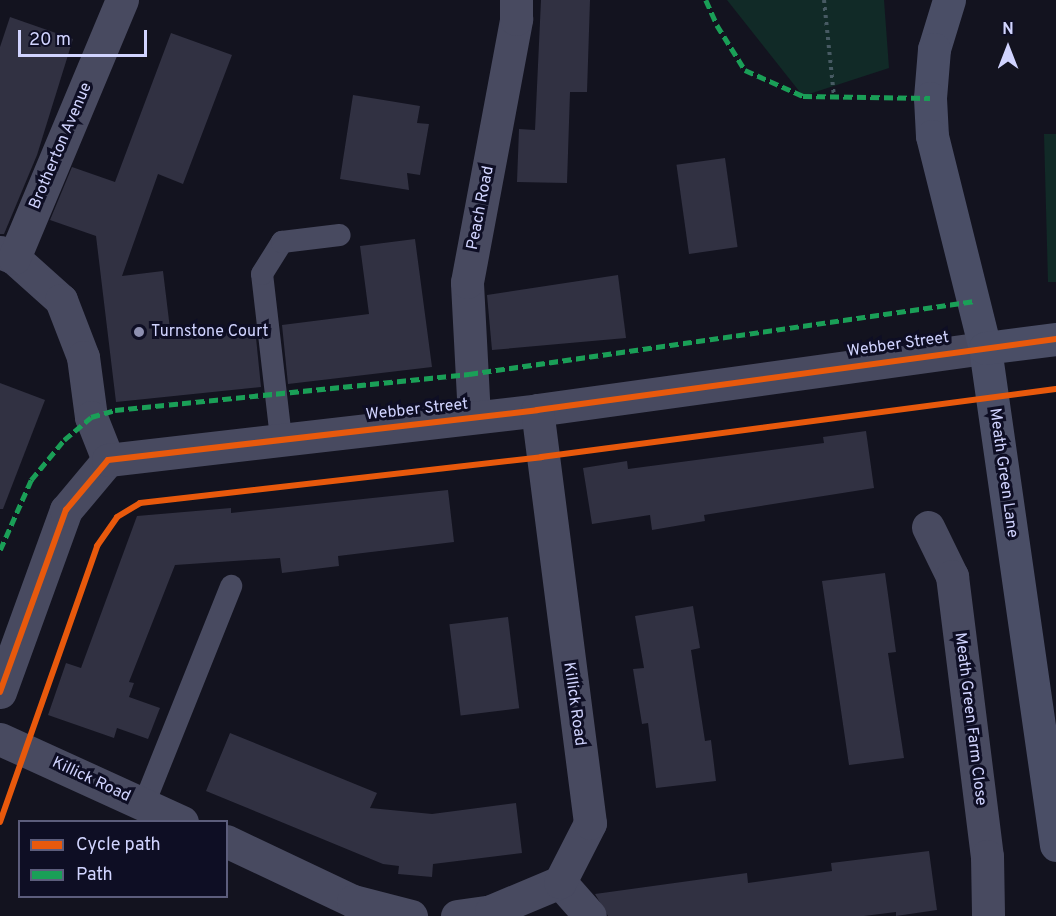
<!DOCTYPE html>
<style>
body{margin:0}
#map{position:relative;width:1056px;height:916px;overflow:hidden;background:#13131f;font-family:Overpass,sans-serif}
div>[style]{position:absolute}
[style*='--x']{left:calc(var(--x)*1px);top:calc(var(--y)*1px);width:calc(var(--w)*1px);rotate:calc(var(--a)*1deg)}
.green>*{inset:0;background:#112a27}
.building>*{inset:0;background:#313142;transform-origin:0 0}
.path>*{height:4px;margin-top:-2px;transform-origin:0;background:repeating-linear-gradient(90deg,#475a63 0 3px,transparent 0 7.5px)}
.lane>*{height:22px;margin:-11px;padding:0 11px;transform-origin:11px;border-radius:11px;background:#484a60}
.street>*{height:33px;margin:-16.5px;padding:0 16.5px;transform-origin:16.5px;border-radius:16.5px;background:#484a60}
.secondary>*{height:33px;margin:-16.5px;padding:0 16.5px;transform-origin:16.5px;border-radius:16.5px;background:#4a4e66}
.quiet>*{height:4.5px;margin-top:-2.25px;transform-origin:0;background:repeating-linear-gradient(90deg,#1a9f57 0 9px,transparent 0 13.5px)}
.cycleway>*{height:6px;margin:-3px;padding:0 3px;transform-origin:3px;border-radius:3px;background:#e8590c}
.dots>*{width:16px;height:16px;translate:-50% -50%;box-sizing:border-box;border:3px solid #0e0e24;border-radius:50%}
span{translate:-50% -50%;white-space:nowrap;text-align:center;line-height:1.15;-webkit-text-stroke:6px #0e0e24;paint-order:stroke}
.street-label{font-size:16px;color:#d1d4ff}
.poi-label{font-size:16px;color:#d1d4ff}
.left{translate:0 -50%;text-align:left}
.legend{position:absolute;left:18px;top:820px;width:210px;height:78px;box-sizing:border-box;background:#0e0e24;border:2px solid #5c5d7c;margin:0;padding:8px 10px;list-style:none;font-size:18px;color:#d1d4ff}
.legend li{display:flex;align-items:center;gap:12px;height:30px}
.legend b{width:30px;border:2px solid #5c5d7c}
.north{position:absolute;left:978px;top:18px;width:60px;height:60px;-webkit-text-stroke:4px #0e0e24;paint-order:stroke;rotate:0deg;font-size:16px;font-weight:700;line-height:24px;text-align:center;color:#d1d4ff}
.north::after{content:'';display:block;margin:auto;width:21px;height:27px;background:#d1d4ff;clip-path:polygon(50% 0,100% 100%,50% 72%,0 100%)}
.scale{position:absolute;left:18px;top:30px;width:129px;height:27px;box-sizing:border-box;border:3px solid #d1d4ff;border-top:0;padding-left:8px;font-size:18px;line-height:21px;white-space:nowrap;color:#d1d4ff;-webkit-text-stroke:4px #0e0e24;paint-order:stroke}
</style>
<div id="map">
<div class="green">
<i style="clip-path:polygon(727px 0,884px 0,889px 68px,803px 96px)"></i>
<i style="clip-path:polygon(1044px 134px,1056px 134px,1056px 282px,1048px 282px)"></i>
</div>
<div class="building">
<i style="clip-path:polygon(541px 0,590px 0,587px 92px,570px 92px,567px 183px,517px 182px,519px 129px,535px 130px)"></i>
<i style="clip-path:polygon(10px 17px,73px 39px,37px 155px,4px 234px,0 234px,0 47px)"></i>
<i style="clip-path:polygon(171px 33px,232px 55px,183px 184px,158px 174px,122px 276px,163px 271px,171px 337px,255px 328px,261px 387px,116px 402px,96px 236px,50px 220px,72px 167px,115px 182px)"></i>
<i style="clip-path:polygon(353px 95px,420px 106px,417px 123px,429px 124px,420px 175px,407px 173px,409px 190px,340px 179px)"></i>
<i style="left:725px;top:158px;width:90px;height:49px;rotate:82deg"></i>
<i style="clip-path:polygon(415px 239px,432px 367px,288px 384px,282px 325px,369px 314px,360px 246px)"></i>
<i style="clip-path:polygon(618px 275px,626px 338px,492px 350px,487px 295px)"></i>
<i style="clip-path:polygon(0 383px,45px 400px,3px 509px,0 509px)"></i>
<i style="clip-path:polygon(866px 431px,874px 488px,704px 515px,705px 521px,652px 530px,650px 515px,592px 524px,583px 468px,627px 461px,628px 469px,824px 443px,823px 437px)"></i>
<i style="clip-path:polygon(448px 490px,454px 542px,338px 556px,339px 566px,282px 573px,280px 558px,175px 565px,129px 682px,134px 683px,129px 697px,160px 708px,148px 739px,117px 728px,114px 738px,48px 715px,66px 663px,81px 668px,137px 516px,231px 508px,231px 513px)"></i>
<i style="clip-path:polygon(885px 573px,896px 652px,888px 653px,904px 758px,849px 765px,822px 581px)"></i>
<i style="clip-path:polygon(693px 606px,700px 648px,691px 650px,705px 741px,711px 740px,716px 781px,656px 788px,648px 723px,642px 724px,633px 669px,644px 668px,635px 616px)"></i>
<i style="left:508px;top:617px;width:92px;height:59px;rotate:83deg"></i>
<i style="clip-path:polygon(230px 733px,377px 793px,370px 808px,432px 814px,516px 803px,522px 853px,433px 864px,432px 877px,398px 874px,399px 866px,383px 864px,206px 791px)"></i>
<i style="clip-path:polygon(929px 851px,937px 910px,896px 916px,896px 912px,864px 916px,608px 916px,595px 894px,747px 873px,748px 883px,832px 871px,831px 863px)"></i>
</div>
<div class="path">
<i style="--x:824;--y:0;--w:97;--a:84.1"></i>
</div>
<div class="lane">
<i style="--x:281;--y:438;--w:165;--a:-96.6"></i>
<i style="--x:262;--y:274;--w:38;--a:-58"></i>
<i style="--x:282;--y:242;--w:58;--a:-6.9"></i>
<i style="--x:144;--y:804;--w:235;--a:-68.2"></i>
</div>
<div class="street">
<i style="--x:0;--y:252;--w:15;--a:23"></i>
<i style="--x:14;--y:258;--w:63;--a:41.8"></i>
<i style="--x:61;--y:300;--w:61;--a:68.9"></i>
<i style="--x:83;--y:357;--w:61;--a:82.4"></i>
<i style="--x:91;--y:417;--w:46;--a:68.4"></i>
<i style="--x:14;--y:258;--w:280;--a:-67.3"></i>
<i style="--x:474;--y:417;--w:135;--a:-93"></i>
<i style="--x:467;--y:282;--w:268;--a:-79.4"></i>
<i style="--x:516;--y:19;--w:19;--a:-90"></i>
<i style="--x:928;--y:527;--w:55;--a:63.9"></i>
<i style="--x:952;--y:576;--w:282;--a:82.9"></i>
<i style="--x:987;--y:856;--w:60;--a:89"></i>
<i style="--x:0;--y:692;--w:194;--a:-70.1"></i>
<i style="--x:66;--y:510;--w:65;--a:-50"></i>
<i style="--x:108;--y:460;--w:432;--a:-6.6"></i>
<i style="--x:537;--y:410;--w:452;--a:-7.9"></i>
<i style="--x:0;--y:739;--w:200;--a:24.5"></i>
<i style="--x:226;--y:841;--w:140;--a:25.3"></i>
<i style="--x:353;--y:901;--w:60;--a:14.5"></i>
<i style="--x:560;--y:882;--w:45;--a:48.6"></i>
<i style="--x:457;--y:916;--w:34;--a:-8"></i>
<i style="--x:491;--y:911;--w:75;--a:-22.8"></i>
<i style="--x:560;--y:882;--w:66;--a:-63"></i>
<i style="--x:590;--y:823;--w:416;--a:-97.3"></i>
</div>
<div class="secondary">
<i style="--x:949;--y:0;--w:51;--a:107"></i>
<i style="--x:934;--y:49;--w:49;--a:94.7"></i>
<i style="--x:930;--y:98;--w:38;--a:87"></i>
<i style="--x:932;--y:136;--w:219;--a:76"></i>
<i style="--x:985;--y:348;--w:502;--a:81.87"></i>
<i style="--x:985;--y:348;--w:72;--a:-7.2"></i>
</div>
<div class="quiet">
<i style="--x:706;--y:0;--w:27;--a:66"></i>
<i style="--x:717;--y:25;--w:53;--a:58.1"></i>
<i style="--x:745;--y:70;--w:64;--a:24.1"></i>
<i style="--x:803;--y:96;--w:127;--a:0.9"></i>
<i style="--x:0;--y:550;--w:77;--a:-66.1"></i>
<i style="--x:31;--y:480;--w:52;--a:-50.5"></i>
<i style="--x:64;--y:440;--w:35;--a:-40"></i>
<i style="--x:91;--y:417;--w:25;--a:-16"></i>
<i style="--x:115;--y:410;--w:356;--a:-5.8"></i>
<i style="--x:469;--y:374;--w:511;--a:-8.21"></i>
</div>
<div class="cycleway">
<i style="--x:0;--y:692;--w:194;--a:-70.1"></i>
<i style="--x:66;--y:510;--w:65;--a:-50"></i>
<i style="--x:108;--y:460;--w:432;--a:-6.6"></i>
<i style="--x:537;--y:410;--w:524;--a:-7.79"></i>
<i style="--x:0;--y:822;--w:293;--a:-70.6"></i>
<i style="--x:97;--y:546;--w:35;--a:-55"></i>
<i style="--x:117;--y:517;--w:27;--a:-31"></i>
<i style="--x:140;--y:503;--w:404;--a:-6.5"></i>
<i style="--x:541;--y:457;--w:519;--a:-7.52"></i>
</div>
<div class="dots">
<i style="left:139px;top:332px;background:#8e90b1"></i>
</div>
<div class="street-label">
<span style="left:61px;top:146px;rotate:-67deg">Brotherton Avenue</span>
<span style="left:481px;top:208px;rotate:-79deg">Peach Road</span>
<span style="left:898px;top:345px;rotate:-8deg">Webber Street</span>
<span style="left:417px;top:410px;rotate:-6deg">Webber Street</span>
<span style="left:1003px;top:473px;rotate:82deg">Meath Green Lane</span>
<span style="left:574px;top:704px;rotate:82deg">Killick Road</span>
<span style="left:970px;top:719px;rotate:83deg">Meath Green Farm Close</span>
<span style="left:91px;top:780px;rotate:25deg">Killick Road</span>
</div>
<div class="poi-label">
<span class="left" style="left:151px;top:332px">Turnstone Court</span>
</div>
<ul class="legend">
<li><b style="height:8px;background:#e8590c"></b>Cycle path</li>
<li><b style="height:8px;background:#1a9f57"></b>Path</li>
</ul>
<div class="north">N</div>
<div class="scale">20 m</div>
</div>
